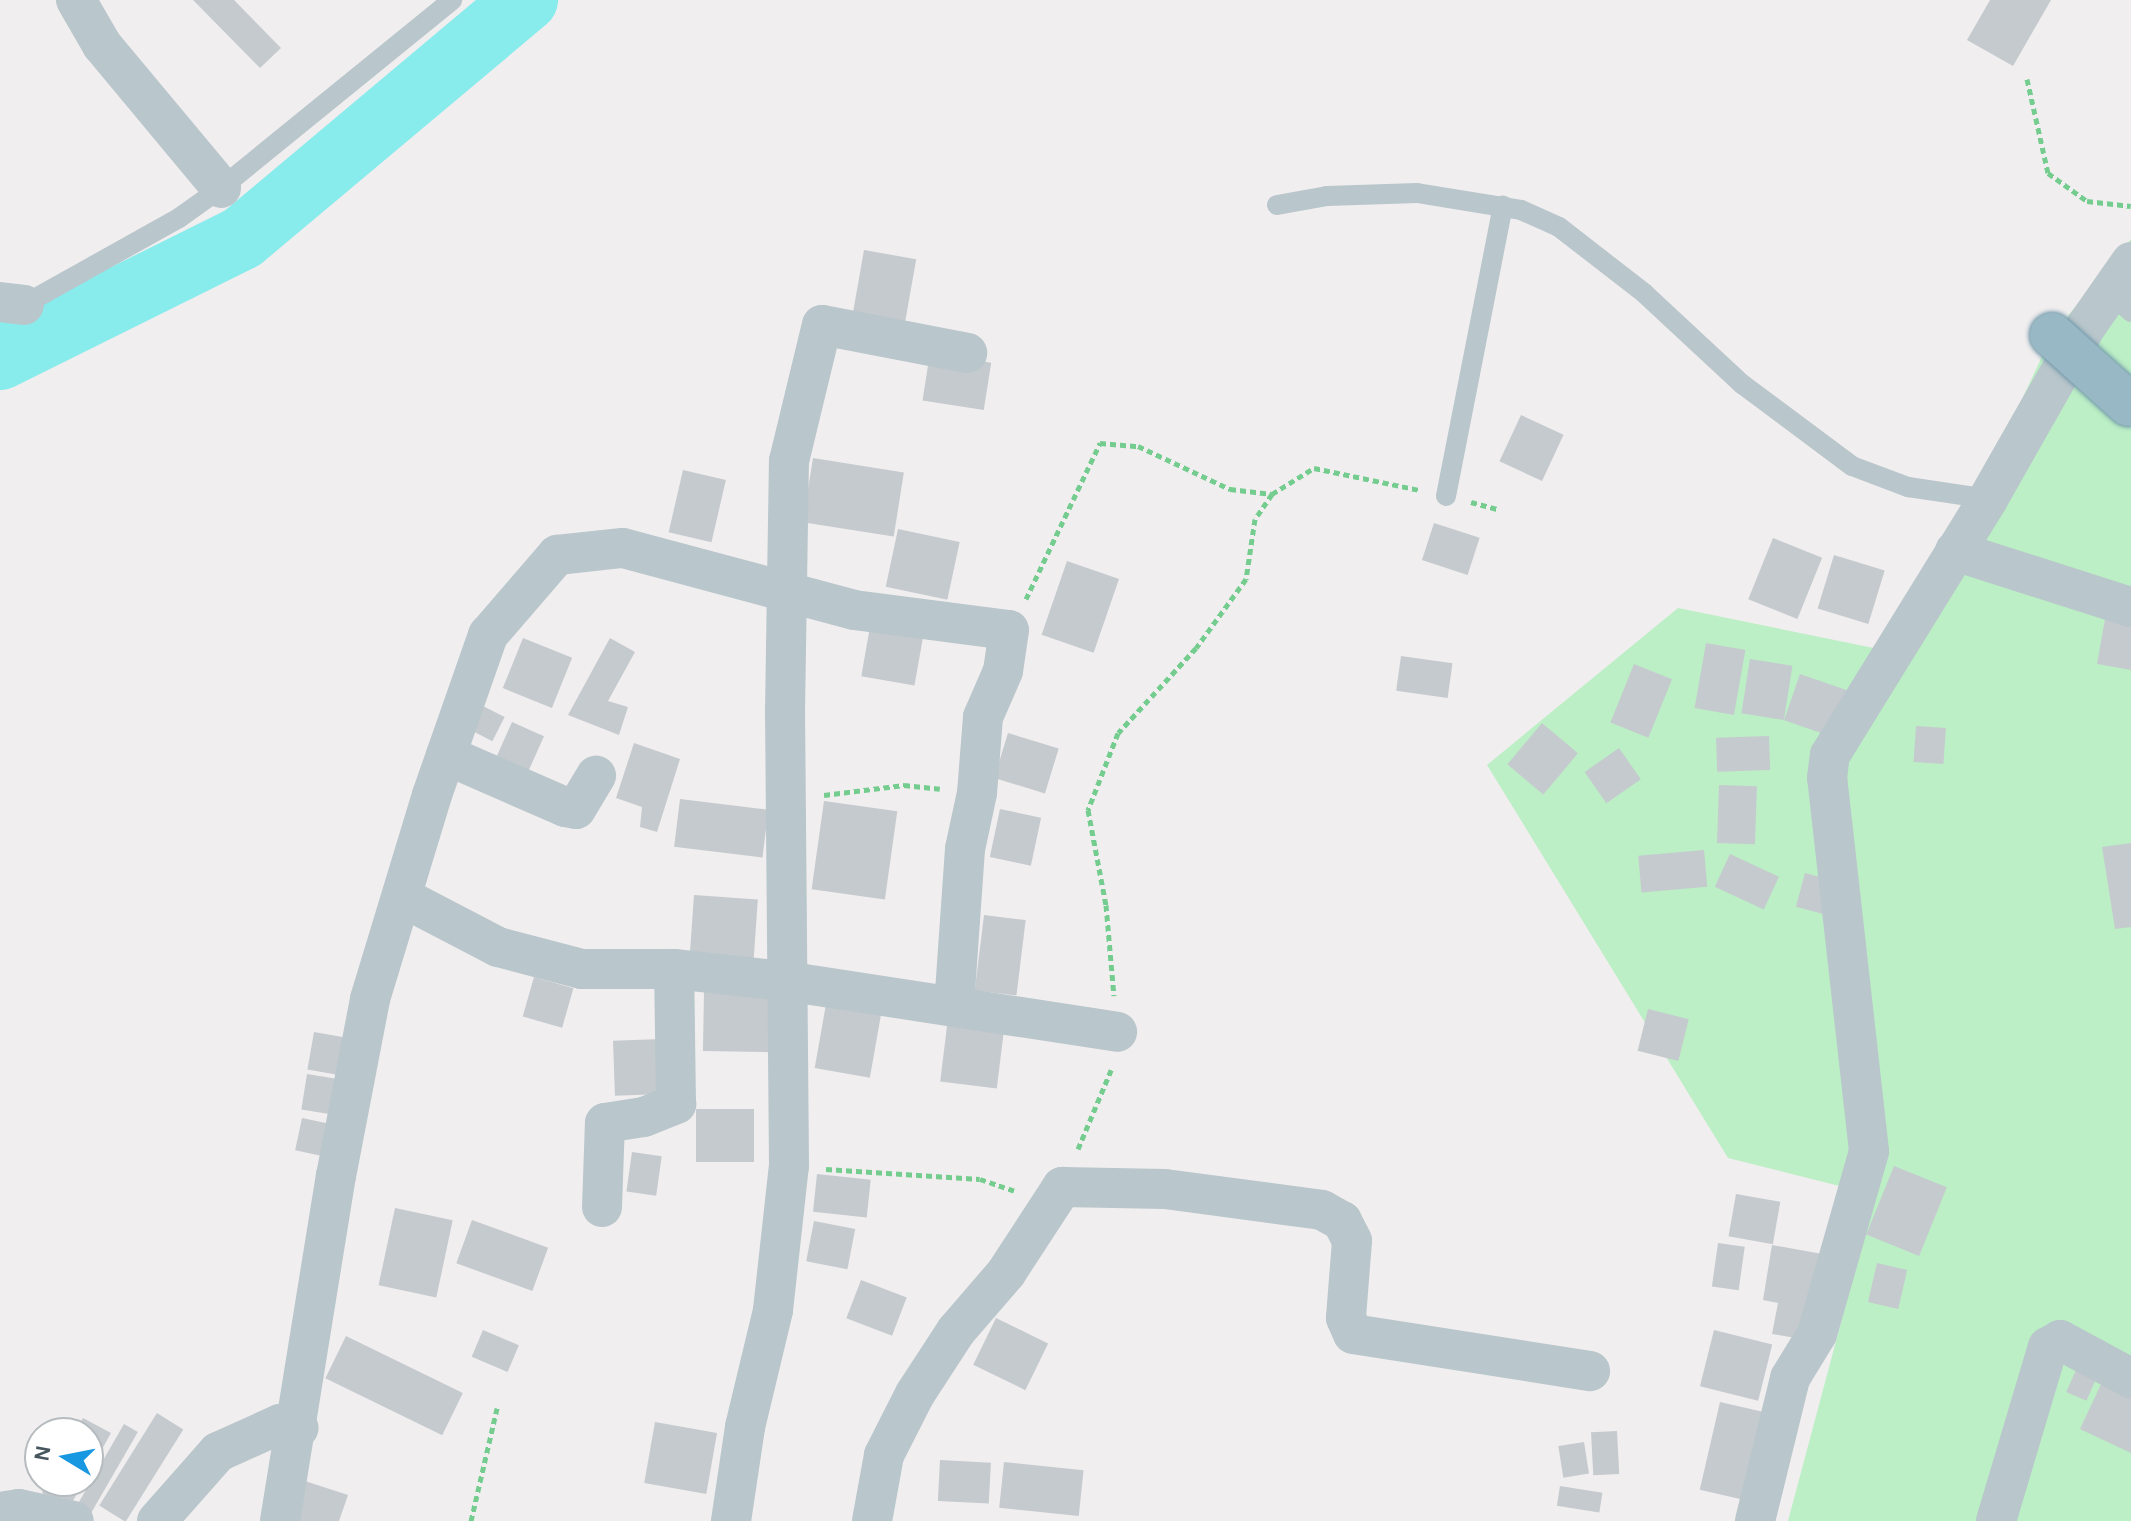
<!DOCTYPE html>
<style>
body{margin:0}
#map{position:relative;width:2131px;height:1521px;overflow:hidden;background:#f1eeef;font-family:"Alegreya Sans",sans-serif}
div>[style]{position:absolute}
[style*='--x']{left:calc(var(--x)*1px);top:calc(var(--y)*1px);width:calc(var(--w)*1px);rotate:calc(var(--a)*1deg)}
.green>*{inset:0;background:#bcefc5}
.river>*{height:64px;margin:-32px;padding:0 32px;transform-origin:32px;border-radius:32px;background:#88ebec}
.building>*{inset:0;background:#c5cace;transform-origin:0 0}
.path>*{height:5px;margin-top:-2.5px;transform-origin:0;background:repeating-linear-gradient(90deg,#74cd8f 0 6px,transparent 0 10px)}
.service>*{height:20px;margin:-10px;padding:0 10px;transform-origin:10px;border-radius:10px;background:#b9c6cb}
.minor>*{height:40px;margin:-20px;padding:0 20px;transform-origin:20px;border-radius:20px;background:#b9c6cb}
.bridges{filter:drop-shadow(0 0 2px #7097a9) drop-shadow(0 0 2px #7097a9)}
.trunk-bridge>*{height:44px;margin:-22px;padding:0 22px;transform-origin:22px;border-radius:22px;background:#99b8c5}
span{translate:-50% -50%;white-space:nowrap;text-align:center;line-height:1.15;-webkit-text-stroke:8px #fff;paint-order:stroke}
.north{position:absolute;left:24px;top:1417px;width:80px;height:80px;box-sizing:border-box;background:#fff;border:2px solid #b5bbbe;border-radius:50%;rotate:280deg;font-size:22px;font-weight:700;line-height:32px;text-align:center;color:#46565c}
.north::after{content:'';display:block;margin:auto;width:28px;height:36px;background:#1898e1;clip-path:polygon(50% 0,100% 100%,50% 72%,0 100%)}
</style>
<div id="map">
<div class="green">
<i style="clip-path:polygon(2131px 239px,2131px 1521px,1788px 1521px,1875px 1195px,1728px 1158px,1487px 765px,1678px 608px,1903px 654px,2052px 335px)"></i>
</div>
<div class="river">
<i style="--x:0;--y:358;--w:270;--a:-26.4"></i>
<i style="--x:242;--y:238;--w:371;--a:-40"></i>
</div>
<div class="building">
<i style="clip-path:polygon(193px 0,234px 0,281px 48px,260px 68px)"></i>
<i style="clip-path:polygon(1990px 0,2051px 0,2013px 66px,1967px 40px)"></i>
<i style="left:864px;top:250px;width:53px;height:65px;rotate:10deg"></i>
<i style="left:930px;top:353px;width:62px;height:48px;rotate:9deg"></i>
<i style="left:1521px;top:415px;width:47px;height:51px;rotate:25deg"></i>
<i style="left:813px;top:458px;width:92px;height:65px;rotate:9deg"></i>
<i style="left:683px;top:470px;width:44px;height:64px;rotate:13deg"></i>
<i style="left:1434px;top:523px;width:48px;height:39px;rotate:18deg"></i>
<i style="left:898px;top:529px;width:63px;height:59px;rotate:12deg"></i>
<i style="left:1773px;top:538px;width:53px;height:66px;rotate:22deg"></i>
<i style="left:1834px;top:555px;width:53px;height:56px;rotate:17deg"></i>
<i style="left:1067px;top:561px;width:55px;height:78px;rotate:19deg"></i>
<i style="clip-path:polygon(2105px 619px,2131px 624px,2131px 670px,2097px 664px)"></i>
<i style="left:871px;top:621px;width:54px;height:56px;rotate:10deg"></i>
<i style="left:523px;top:638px;width:53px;height:54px;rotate:22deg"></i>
<i style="clip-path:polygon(610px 638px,635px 652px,608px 701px,628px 707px,619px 735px,568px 715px)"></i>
<i style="left:1706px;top:643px;width:40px;height:66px;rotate:10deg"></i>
<i style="left:1401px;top:656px;width:52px;height:35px;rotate:8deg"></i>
<i style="left:1750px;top:659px;width:43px;height:55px;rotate:9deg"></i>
<i style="left:1634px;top:664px;width:41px;height:63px;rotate:22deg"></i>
<i style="left:1800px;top:674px;width:53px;height:49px;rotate:19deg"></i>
<i style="left:477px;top:703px;width:31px;height:27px;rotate:27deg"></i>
<i style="left:512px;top:722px;width:35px;height:48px;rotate:24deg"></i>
<i style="left:1542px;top:723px;width:47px;height:54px;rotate:40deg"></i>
<i style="left:1916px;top:726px;width:30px;height:36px;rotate:4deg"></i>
<i style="left:1008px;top:733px;width:53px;height:47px;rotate:17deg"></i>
<i style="left:1769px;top:736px;width:34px;height:53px;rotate:88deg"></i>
<i style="clip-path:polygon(634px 743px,680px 759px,657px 832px,640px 827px,642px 807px,616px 798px)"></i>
<i style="left:1619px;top:748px;width:38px;height:42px;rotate:55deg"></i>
<i style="left:1719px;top:785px;width:38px;height:58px;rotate:2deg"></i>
<i style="left:680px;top:799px;width:89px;height:48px;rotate:7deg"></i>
<i style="left:824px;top:801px;width:74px;height:89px;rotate:8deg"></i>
<i style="left:1000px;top:809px;width:42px;height:49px;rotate:12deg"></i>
<i style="clip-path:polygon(2131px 843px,2131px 927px,2115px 929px,2102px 847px)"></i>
<i style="left:1704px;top:850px;width:37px;height:66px;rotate:85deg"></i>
<i style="left:1730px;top:854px;width:54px;height:36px;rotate:25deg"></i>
<i style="left:1805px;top:873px;width:34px;height:35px;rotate:15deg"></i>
<i style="left:694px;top:895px;width:64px;height:62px;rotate:4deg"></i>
<i style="left:984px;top:915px;width:42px;height:76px;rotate:7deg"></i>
<i style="left:534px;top:977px;width:41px;height:41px;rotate:16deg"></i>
<i style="left:704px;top:991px;width:67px;height:60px;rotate:1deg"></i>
<i style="left:826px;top:1004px;width:56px;height:65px;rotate:10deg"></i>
<i style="left:1648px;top:1009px;width:42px;height:43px;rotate:14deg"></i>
<i style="left:948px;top:1018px;width:57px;height:64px;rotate:7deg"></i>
<i style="left:314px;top:1032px;width:39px;height:38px;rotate:10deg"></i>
<i style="left:662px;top:1039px;width:55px;height:49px;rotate:88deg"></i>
<i style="left:307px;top:1074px;width:36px;height:36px;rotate:9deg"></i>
<i style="left:754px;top:1109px;width:53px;height:58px;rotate:90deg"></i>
<i style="left:302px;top:1118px;width:34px;height:33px;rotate:12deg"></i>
<i style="left:632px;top:1152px;width:30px;height:40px;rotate:8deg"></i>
<i style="left:1894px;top:1166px;width:57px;height:74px;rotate:22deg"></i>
<i style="left:817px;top:1174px;width:54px;height:38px;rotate:6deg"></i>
<i style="left:1736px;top:1194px;width:45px;height:43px;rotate:10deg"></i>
<i style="left:395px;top:1208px;width:59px;height:79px;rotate:12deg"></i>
<i style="left:472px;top:1220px;width:81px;height:46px;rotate:20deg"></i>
<i style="left:814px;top:1221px;width:42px;height:41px;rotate:11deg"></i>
<i style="left:1718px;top:1243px;width:27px;height:44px;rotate:8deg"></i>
<i style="clip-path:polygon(1772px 1245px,1828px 1255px,1808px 1340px,1772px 1334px,1778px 1303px,1763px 1300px)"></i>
<i style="left:1877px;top:1263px;width:31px;height:40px;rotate:13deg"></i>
<i style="left:861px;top:1280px;width:49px;height:41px;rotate:21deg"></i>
<i style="left:996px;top:1318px;width:58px;height:52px;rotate:26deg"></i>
<i style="left:483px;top:1330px;width:39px;height:29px;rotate:23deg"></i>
<i style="left:1714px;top:1330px;width:60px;height:58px;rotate:14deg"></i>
<i style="left:346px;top:1336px;width:130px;height:47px;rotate:26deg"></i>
<i style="left:2076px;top:1370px;width:22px;height:24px;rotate:24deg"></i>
<i style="clip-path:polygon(2102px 1382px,2131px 1395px,2131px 1453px,2080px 1429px)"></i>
<i style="left:1720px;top:1402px;width:46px;height:90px;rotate:13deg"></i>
<i style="left:157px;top:1413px;width:31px;height:109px;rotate:32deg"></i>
<i style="clip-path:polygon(83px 1418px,111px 1433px,88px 1474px,88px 1433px,75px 1433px)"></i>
<i style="left:655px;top:1422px;width:63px;height:62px;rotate:10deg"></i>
<i style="left:124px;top:1424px;width:16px;height:93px;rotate:30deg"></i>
<i style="left:1617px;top:1431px;width:43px;height:26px;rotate:87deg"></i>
<i style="left:1584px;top:1442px;width:32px;height:26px;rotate:81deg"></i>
<i style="left:940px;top:1460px;width:51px;height:41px;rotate:3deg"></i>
<i style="left:1004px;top:1462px;width:80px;height:46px;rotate:6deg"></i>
<i style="clip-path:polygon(48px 1481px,84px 1481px,69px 1508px,42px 1493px)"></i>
<i style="clip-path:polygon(305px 1481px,348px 1495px,339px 1521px,291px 1521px)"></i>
<i style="left:1560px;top:1486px;width:43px;height:20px;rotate:9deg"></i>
</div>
<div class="path">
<i style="--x:2027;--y:79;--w:96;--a:77.4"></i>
<i style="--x:2048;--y:173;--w:48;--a:35.7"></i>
<i style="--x:2087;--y:201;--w:44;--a:6.5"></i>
<i style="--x:1272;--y:494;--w:49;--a:-31.8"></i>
<i style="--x:1314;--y:468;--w:107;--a:11.8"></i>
<i style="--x:1471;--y:502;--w:28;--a:15"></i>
<i style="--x:1026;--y:599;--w:173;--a:-64.6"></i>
<i style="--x:1100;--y:443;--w:38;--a:5"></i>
<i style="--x:1138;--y:446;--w:102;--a:25.1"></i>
<i style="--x:1230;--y:489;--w:42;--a:6.8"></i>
<i style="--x:1272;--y:494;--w:30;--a:124"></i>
<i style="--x:1255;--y:519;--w:61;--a:98.5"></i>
<i style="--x:1246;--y:579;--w:85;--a:125.9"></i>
<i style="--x:1196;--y:648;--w:115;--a:132.5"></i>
<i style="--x:1118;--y:733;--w:83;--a:111.3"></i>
<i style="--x:1088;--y:810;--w:97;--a:79.3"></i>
<i style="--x:1106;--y:905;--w:91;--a:85"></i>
<i style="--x:824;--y:795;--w:81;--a:-7.1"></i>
<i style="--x:904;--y:785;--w:36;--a:6"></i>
<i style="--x:1078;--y:1149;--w:86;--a:-67.3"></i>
<i style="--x:826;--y:1169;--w:154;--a:3.7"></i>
<i style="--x:980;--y:1179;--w:36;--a:19"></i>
<i style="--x:471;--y:1521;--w:116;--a:-77"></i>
</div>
<div class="service">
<i style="--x:1277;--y:205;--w:51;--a:-10.2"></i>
<i style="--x:1327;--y:196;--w:90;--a:-1.9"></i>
<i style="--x:1417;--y:193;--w:105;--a:9.3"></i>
<i style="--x:1521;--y:210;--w:42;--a:24.1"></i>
<i style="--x:1559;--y:227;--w:108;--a:37.8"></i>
<i style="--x:1644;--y:293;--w:134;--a:42.9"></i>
<i style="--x:1742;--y:384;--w:137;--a:36.7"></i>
<i style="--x:1852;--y:466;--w:60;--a:20.6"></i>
<i style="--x:1908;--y:487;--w:81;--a:8.5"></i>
<i style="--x:2109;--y:292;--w:30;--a:42"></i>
<i style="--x:18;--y:308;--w:184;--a:-29.2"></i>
<i style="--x:179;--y:218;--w:52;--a:-35.5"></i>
<i style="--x:221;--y:188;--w:298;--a:-39.1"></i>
<i style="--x:1446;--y:496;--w:296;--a:-78.9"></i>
</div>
<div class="minor">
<i style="--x:76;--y:0;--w:52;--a:60"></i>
<i style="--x:102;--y:45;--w:186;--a:50.2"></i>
<i style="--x:0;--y:302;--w:24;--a:7"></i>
<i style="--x:1955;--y:551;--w:185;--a:17.7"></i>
<i style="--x:446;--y:755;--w:130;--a:23.6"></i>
<i style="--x:565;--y:807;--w:11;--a:10"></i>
<i style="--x:576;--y:809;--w:39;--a:-59"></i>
<i style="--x:404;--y:898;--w:106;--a:27.5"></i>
<i style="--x:498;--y:947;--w:87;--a:14.7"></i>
<i style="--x:582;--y:969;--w:92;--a:0"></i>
<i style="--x:674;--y:969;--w:112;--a:6.2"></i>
<i style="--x:785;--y:981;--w:336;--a:8.7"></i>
<i style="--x:602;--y:1207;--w:84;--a:-88"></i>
<i style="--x:605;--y:1123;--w:39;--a:-9"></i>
<i style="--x:644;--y:1117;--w:35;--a:-22"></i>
<i style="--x:676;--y:1104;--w:135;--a:-90.8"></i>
<i style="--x:0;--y:1512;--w:19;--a:-9"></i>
<i style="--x:19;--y:1509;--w:56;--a:12.3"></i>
<i style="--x:157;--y:1521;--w:92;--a:-48.5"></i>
<i style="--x:218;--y:1452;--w:68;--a:-24.3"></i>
<i style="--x:280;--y:1424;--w:19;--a:12"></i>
<i style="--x:280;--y:1521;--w:350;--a:-80.8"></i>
<i style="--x:336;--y:1176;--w:180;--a:-79.1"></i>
<i style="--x:370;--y:999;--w:213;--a:-73.1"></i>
<i style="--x:432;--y:795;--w:170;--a:-70.7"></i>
<i style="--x:488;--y:635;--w:106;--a:-49.2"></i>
<i style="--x:557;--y:555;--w:66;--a:-6.1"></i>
<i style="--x:623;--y:548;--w:239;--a:15"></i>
<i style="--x:854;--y:610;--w:156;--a:7.4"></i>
<i style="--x:1009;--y:630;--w:41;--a:98.3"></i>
<i style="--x:1003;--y:671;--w:50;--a:113.5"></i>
<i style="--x:983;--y:717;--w:76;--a:94.5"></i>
<i style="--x:977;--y:793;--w:57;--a:102.1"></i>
<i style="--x:965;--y:849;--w:157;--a:94"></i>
<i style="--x:731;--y:1521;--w:95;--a:-81.5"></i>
<i style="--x:745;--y:1427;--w:120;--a:-76.5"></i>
<i style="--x:773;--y:1310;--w:145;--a:-83.7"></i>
<i style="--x:789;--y:1166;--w:454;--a:-90.5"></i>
<i style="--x:785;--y:712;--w:251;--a:-89.1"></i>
<i style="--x:789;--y:461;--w:140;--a:-76.4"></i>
<i style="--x:822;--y:325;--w:148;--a:10.9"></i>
<i style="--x:872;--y:1521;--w:67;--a:-79.7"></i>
<i style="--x:884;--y:1455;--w:68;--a:-63.1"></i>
<i style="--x:915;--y:1394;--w:75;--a:-56.9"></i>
<i style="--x:956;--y:1331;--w:77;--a:-49.2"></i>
<i style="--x:1006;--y:1273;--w:103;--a:-56.9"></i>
<i style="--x:1062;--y:1187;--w:103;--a:1.1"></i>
<i style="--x:1165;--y:1189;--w:158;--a:7.6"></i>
<i style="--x:1322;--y:1210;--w:23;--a:29"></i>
<i style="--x:1342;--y:1221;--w:22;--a:63"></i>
<i style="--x:1352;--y:1241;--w:77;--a:94.5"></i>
<i style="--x:1346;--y:1318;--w:17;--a:66"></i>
<i style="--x:1353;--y:1334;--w:240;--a:8.9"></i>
<i style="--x:1755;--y:1521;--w:147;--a:-76.2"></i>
<i style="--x:1790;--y:1378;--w:52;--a:-58.5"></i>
<i style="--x:1817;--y:1334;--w:190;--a:-74.1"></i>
<i style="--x:1869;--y:1151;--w:375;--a:-96.4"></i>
<i style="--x:1827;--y:778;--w:23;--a:-83"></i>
<i style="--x:1830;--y:755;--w:301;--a:-58.3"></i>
<i style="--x:1988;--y:499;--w:200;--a:-60.4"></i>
<i style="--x:2087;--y:325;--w:77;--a:-55.1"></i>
<i style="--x:1996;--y:1521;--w:182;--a:-73.4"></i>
<i style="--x:2048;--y:1347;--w:14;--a:-30"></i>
<i style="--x:2060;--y:1340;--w:81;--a:28.2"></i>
</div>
<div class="bridges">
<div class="trunk-bridge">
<i style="--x:2052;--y:335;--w:103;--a:41.9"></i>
</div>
</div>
<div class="north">N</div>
</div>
